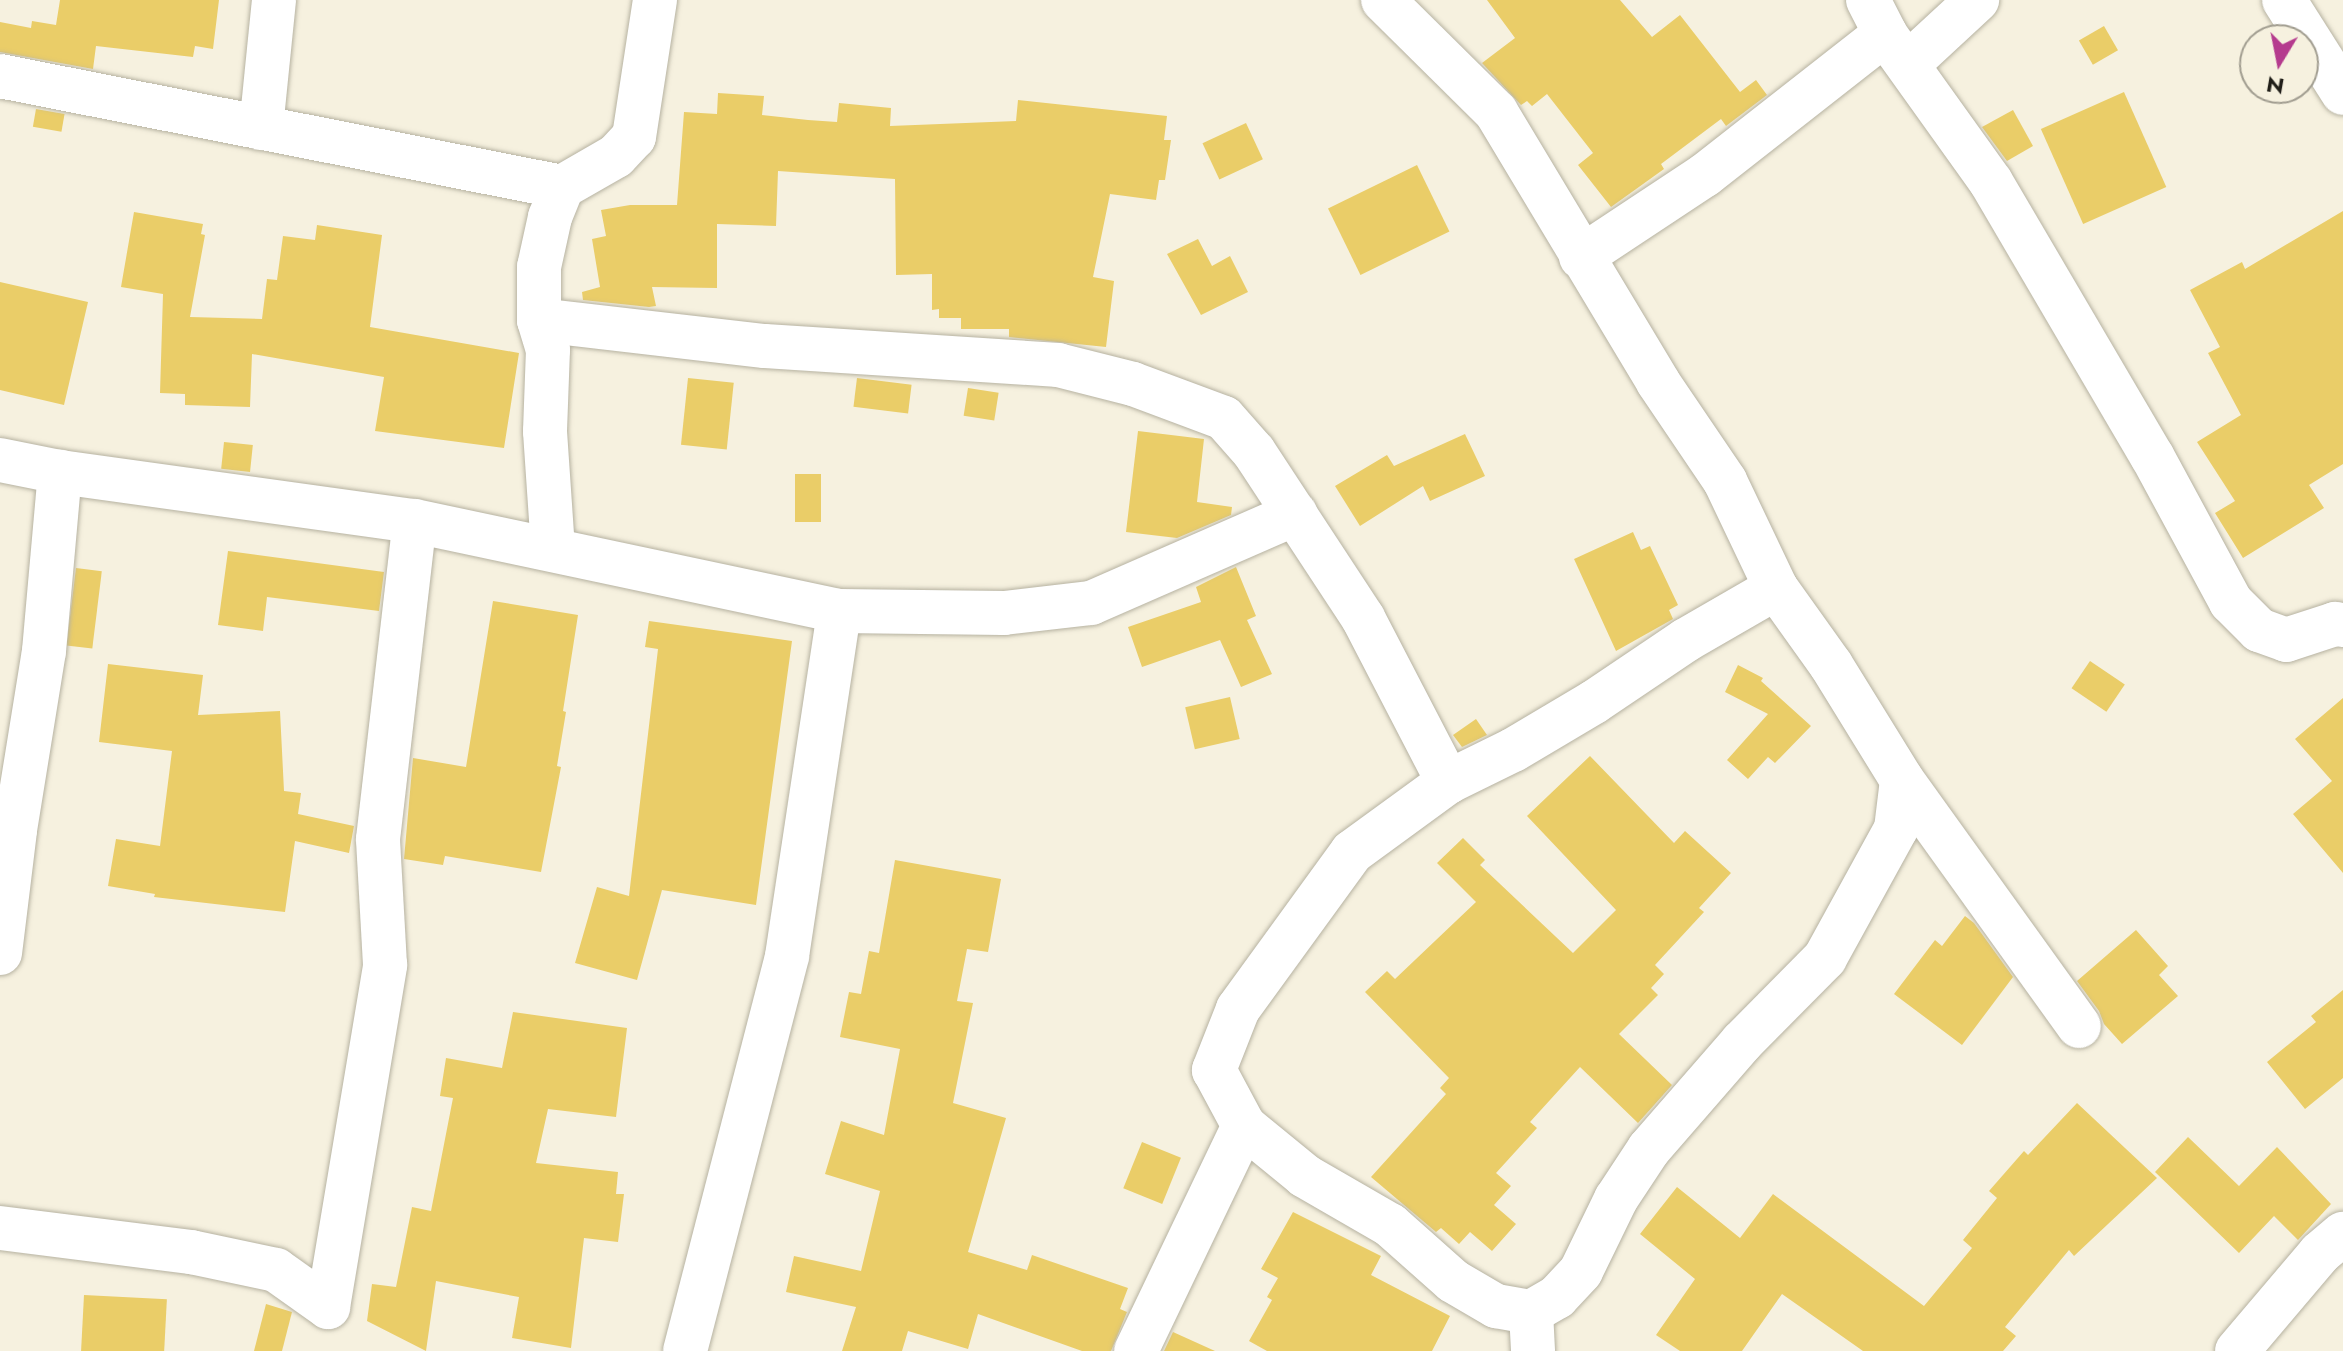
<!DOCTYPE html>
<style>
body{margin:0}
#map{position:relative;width:2343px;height:1351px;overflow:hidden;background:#f6f1df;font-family:Jost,sans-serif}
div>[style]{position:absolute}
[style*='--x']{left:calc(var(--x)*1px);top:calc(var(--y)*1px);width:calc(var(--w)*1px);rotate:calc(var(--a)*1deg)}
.building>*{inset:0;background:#eacd68;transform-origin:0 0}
.roads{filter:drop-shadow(0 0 2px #b6b2a1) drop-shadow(0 0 2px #b6b2a1)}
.minor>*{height:44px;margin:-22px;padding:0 22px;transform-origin:22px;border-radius:22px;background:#fff}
span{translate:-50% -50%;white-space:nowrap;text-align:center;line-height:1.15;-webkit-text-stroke:6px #f6f1df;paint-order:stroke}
.north{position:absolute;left:2239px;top:24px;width:80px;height:80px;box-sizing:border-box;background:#f6f1df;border:2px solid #a19d90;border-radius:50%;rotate:190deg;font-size:22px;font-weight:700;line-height:32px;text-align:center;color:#211f19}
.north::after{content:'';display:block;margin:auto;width:28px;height:36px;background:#b53b8e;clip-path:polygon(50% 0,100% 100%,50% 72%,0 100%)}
</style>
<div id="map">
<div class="building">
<i style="clip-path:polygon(60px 0,219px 0,213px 49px,195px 46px,193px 57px,96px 46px,93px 69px,0 52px,0 22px,31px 28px,32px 21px,56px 25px)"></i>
<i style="clip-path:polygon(1487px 0,1620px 0,1652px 37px,1680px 15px,1740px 92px,1756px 80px,1767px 95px,1726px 126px,1721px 119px,1661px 164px,1664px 169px,1611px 207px,1578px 165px,1593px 153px,1547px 94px,1532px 106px,1527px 101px,1521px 105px,1482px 63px,1515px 38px)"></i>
<i style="left:2104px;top:26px;width:28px;height:29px;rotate:60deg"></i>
<i style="left:2124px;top:92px;width:104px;height:91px;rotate:66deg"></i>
<i style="clip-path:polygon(718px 93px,764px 96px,762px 115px,808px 120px,837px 122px,839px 103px,891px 108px,890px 126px,1016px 121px,1018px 100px,1167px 116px,1164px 140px,1171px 140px,1165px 180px,1159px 180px,1156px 200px,1110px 194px,1093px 277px,1114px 281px,1106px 347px,1009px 337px,1009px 329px,961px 329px,961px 318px,939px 318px,939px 309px,932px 310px,932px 274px,896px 275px,895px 179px,778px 171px,776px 226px,717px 224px,717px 288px,652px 287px,656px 306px,649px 307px,583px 300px,582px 292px,600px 287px,592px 239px,606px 236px,601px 210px,630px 205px,677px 205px,684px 112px,717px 114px)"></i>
<i style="left:36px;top:109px;width:29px;height:18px;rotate:10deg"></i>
<i style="clip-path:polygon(2013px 110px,2033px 146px,2007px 161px,1982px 127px)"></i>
<i style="left:1246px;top:123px;width:40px;height:48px;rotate:65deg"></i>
<i style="left:1417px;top:165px;width:74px;height:99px;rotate:64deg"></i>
<i style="clip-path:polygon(2343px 211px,2343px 464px,2309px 485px,2324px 508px,2243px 558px,2215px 513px,2235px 501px,2197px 442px,2241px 415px,2208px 353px,2220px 347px,2190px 290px,2242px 262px,2245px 269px)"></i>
<i style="clip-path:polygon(134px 212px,203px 224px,201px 234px,205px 235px,190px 317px,262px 319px,267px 279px,277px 280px,283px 236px,315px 240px,317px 225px,382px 235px,370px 327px,519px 353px,504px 448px,375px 431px,384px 377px,252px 354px,250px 407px,185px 405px,185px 394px,160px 393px,163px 294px,121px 287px)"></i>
<i style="clip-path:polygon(1198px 239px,1212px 266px,1230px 256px,1248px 292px,1201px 315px,1167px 254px)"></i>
<i style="clip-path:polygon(0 282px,88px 302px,64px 405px,0 390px)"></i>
<i style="left:688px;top:378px;width:46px;height:67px;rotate:6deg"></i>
<i style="left:857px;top:378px;width:55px;height:29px;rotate:7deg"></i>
<i style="left:968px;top:388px;width:31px;height:28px;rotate:9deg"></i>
<i style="clip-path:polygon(1138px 431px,1204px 439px,1197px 502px,1232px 507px,1231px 515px,1177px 538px,1126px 532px)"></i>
<i style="clip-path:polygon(1465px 434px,1485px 476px,1430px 501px,1423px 486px,1360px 526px,1335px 486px,1387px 455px,1394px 466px)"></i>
<i style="left:224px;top:442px;width:29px;height:27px;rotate:6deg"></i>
<i style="left:795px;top:474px;width:26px;height:48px"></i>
<i style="clip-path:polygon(1633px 532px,1641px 550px,1650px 546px,1678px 605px,1669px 610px,1673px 619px,1616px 651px,1574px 559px)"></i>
<i style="clip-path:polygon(228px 551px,384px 572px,379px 611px,267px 597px,263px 631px,218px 625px)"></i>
<i style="clip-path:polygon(1236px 567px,1256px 616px,1247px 620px,1272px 674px,1241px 687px,1220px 640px,1142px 667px,1128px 627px,1201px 602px,1196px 587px)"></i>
<i style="left:76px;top:568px;width:26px;height:78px;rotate:7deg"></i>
<i style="clip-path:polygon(493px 601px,578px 615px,563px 711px,566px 712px,557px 766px,561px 767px,541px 872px,445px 856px,443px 865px,404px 859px,413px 758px,466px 767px)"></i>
<i style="clip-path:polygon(649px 621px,792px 641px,756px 905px,662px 890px,637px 980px,575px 963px,597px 887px,629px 896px,658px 649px,645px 647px)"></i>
<i style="left:2090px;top:661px;width:42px;height:33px;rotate:34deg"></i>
<i style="clip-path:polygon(108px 664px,203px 675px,198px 715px,280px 711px,284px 791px,301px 793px,298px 814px,354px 826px,349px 853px,295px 841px,285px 912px,154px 897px,155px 894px,108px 886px,116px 839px,160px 846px,172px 751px,99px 742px)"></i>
<i style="clip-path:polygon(1738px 665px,1763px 678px,1761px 681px,1811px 726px,1775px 763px,1768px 757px,1748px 779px,1727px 760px,1768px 714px,1725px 692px)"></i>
<i style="left:1230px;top:697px;width:43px;height:46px;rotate:77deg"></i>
<i style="clip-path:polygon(2343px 698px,2343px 873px,2293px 814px,2332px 781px,2295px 739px)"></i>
<i style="clip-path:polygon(1476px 719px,1487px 735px,1462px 747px,1453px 735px)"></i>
<i style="clip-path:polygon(1590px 756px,1674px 843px,1685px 831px,1731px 873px,1699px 908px,1704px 912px,1655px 965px,1664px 974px,1651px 988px,1658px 995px,1619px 1034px,1672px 1085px,1638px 1123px,1580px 1067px,1530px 1122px,1537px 1128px,1496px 1173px,1511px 1186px,1494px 1205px,1516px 1224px,1492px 1251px,1470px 1232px,1459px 1244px,1441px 1228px,1436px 1232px,1371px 1177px,1446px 1094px,1440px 1088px,1449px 1078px,1365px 992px,1387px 971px,1395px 979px,1476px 902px,1437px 863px,1463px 838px,1485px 860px,1480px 865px,1573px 953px,1616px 910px,1527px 816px)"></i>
<i style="clip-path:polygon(895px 860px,1001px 879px,988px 952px,967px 949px,957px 1001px,973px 1003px,953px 1103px,1006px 1118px,968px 1252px,1027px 1270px,1032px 1255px,1128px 1288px,1120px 1309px,1127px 1312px,1111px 1351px,1082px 1351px,978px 1314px,968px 1349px,908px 1331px,902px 1351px,842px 1351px,856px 1307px,786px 1292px,794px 1256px,861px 1271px,880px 1191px,825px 1174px,841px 1121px,884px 1135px,900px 1049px,840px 1037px,849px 992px,861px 994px,869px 951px,879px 953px)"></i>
<i style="clip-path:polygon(1965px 916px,1974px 923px,2013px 977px,1962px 1045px,1894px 994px,1935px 940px,1942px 946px)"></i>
<i style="clip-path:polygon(2136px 930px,2168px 966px,2159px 975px,2178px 996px,2122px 1044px,2104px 1024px,2099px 1011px,2077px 981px)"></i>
<i style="clip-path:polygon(2343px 990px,2343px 1078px,2305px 1109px,2267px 1062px,2316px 1022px,2311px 1016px)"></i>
<i style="clip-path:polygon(513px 1012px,627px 1028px,616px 1117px,548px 1109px,536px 1163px,618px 1172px,616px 1194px,624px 1194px,618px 1242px,584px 1238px,571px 1348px,512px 1338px,519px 1297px,436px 1281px,426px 1351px,367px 1321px,372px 1284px,396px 1287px,412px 1207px,431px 1211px,453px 1098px,440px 1096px,446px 1058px,502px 1068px)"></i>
<i style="clip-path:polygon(2077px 1103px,2157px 1178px,2074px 1256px,2069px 1250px,2005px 1327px,2016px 1336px,2003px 1351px,1863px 1351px,1782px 1294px,1742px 1351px,1680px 1351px,1656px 1335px,1695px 1279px,1640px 1234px,1677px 1187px,1740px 1238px,1773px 1194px,1924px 1306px,1972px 1248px,1963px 1240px,1997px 1198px,1989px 1191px,2024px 1151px,2028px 1155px)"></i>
<i style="clip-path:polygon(2188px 1137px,2239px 1186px,2277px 1147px,2331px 1204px,2298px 1240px,2274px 1216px,2239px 1253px,2155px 1172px)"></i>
<i style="left:1142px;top:1142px;width:42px;height:50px;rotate:22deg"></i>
<i style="clip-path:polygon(1293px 1212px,1381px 1256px,1371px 1275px,1450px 1316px,1432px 1351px,1267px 1351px,1249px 1341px,1272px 1300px,1267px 1297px,1278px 1278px,1261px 1269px)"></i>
<i style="left:84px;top:1295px;width:83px;height:56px;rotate:3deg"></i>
<i style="clip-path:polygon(266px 1304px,292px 1312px,282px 1351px,254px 1351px)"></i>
<i style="clip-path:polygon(1173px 1332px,1215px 1351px,1164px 1351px)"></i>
</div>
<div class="roads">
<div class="minor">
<i style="--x:1383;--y:0;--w:159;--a:44.7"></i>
<i style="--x:1496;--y:112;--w:315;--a:59"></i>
<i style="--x:1658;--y:382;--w:120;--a:55.9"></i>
<i style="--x:1725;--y:481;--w:119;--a:64.5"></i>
<i style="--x:1776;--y:588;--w:95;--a:54.5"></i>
<i style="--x:1831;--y:665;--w:135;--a:58.3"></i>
<i style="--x:1902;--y:780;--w:303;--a:54.3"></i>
<i style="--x:1868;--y:0;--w:38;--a:63"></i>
<i style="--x:1885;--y:34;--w:182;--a:54.4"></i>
<i style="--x:1991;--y:182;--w:318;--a:59.6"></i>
<i style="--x:2152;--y:456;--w:166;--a:61.6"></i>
<i style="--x:2231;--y:602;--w:40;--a:45"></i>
<i style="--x:2259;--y:630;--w:29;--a:20"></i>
<i style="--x:2286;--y:640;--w:52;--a:-18.1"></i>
<i style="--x:2335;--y:624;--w:8;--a:7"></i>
<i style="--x:2284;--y:0;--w:110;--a:57.6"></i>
<i style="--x:1909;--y:63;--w:93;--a:-42.8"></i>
<i style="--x:0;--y:76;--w:573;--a:11.17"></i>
<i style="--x:261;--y:128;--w:129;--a:-84.2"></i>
<i style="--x:1581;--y:257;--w:149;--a:-33.5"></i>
<i style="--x:1705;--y:175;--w:229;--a:-38.1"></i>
<i style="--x:539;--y:320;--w:227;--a:6.6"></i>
<i style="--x:765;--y:346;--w:294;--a:3.7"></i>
<i style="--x:1058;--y:365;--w:77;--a:14.2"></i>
<i style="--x:1133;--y:384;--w:97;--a:20.5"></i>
<i style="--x:1224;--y:418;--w:45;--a:48.6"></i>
<i style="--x:1254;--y:452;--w:199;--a:56.7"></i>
<i style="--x:1363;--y:618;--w:185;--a:62.6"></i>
<i style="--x:0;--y:460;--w:61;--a:11.3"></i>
<i style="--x:60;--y:472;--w:358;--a:7.9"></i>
<i style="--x:415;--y:521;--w:433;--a:12"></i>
<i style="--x:839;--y:611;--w:165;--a:0.7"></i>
<i style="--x:1004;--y:613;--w:88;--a:-6.6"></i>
<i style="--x:1091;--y:603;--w:223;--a:-23.6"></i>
<i style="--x:553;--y:549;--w:118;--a:-93.9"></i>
<i style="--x:545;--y:431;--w:81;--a:-87.9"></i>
<i style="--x:548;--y:350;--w:31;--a:-107"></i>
<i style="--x:539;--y:320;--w:53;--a:-90"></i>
<i style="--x:539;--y:267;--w:51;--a:-77.6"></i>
<i style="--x:550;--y:217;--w:32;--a:-68"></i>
<i style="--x:562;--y:187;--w:62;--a:-29.9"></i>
<i style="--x:616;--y:156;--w:26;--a:-47"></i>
<i style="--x:634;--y:137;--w:139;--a:-81.3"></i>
<i style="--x:1776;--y:588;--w:104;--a:150"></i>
<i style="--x:1686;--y:640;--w:111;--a:146"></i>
<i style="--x:1594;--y:702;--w:94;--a:149.3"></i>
<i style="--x:1513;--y:750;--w:72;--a:153.8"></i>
<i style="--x:1448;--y:782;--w:119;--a:143.9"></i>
<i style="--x:1352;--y:852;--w:194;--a:126"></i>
<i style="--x:1238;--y:1009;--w:66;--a:111.5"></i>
<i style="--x:1214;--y:1070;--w:64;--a:61.8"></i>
<i style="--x:1244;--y:1126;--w:79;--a:39.3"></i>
<i style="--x:1305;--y:1176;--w:98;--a:30"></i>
<i style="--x:1390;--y:1225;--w:84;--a:41.6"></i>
<i style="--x:1453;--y:1281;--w:50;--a:30.2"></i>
<i style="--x:1496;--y:1306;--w:36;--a:10"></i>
<i style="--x:1531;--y:1312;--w:30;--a:-30"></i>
<i style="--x:1557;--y:1297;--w:35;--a:-47"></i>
<i style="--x:1581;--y:1271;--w:80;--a:-64.1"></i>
<i style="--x:1616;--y:1199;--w:60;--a:-56.6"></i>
<i style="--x:1649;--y:1149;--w:142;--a:-49"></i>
<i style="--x:1742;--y:1042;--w:118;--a:-45.3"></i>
<i style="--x:1825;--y:958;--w:147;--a:-61.2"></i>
<i style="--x:1896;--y:829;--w:49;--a:-83"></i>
<i style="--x:0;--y:953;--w:124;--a:-83"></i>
<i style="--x:15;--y:830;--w:181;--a:-80.8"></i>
<i style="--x:44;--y:651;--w:180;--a:-84.9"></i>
<i style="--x:0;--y:1228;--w:193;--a:7.2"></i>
<i style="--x:191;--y:1252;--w:87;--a:12"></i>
<i style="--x:276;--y:1270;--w:64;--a:35.4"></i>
<i style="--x:328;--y:1307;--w:347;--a:-80.5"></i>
<i style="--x:385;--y:965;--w:126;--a:-93.2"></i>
<i style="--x:378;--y:839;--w:320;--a:-83.4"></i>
<i style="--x:1531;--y:1312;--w:39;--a:87"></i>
<i style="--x:685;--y:1351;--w:408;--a:-75.5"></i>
<i style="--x:787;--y:956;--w:349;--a:-81.4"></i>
<i style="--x:1136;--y:1351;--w:250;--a:-64.4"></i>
<i style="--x:2237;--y:1351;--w:128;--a:-49.7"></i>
<i style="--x:2320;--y:1253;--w:30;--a:-40"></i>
</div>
</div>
<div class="north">N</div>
</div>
